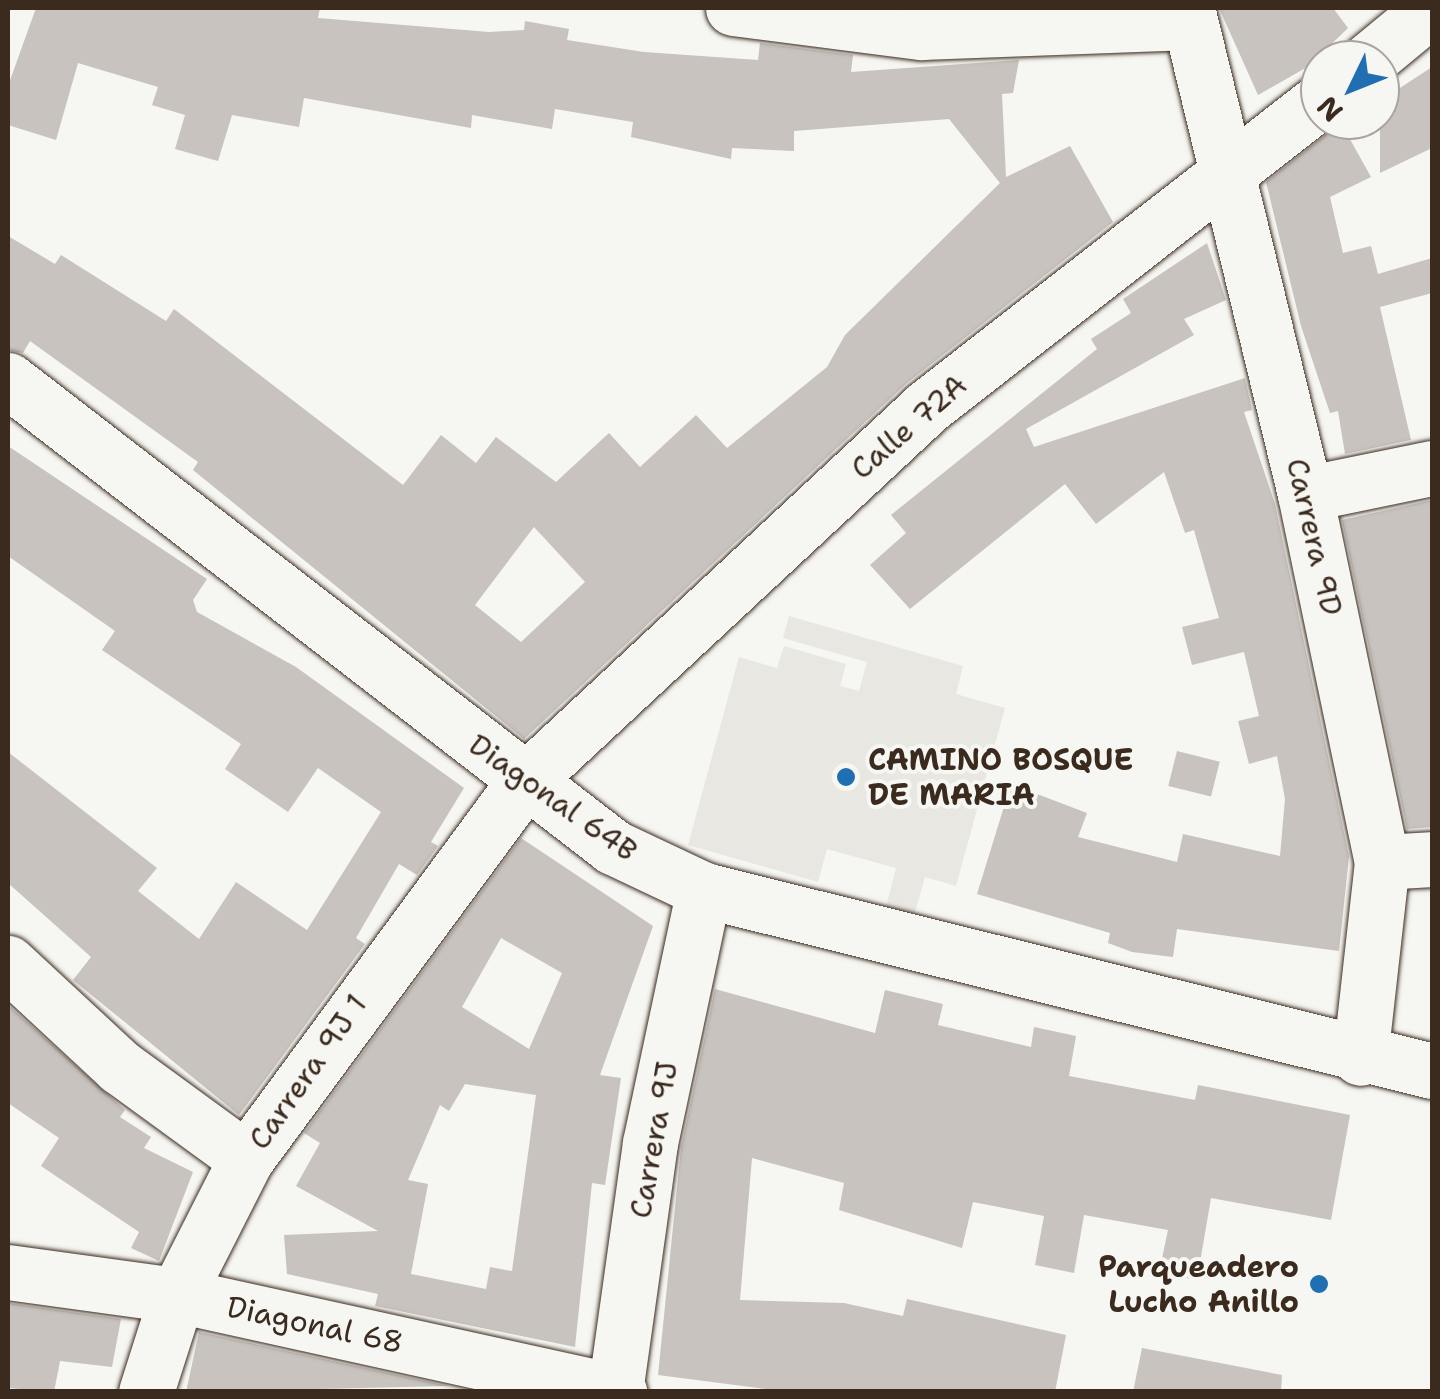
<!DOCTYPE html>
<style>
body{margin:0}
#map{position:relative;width:1440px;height:1399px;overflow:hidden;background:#f6f6f2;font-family:"Shantell Sans",sans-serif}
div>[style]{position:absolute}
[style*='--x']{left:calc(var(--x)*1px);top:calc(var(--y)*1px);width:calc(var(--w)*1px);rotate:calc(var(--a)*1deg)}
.built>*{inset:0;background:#e8e7e2}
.building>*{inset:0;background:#c8c3be;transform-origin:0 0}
.roads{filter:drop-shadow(0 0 2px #3b2a1e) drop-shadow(0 0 2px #3b2a1e)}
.minor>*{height:55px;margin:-27.5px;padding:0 27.5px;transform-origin:27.5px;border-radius:27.5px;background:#f6f6f2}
.dots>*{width:28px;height:28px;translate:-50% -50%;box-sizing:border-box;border:5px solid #f6f6f2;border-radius:50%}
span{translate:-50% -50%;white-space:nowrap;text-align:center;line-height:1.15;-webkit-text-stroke:8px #f6f6f2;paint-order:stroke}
.street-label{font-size:30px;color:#3b2a1e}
.poi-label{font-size:30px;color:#3b2a1e;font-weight:700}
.left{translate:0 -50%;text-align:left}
.right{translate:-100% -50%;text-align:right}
.frame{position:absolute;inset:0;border:10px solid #3b2a1e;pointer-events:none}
.north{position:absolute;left:1300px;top:40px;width:100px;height:100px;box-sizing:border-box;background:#f6f6f2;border:2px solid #aba49d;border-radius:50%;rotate:227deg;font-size:28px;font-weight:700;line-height:40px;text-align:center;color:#3b2a1e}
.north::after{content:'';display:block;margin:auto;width:35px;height:45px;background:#1f6fb2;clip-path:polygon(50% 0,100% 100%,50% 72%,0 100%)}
</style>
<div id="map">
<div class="built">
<i style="clip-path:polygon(789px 616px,963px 666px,956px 694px,1005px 708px,956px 886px,925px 877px,910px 930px,882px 922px,896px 868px,827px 849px,818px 882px,688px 845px,739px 657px,777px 668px,784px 646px,846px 664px,840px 686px,859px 691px,867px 662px,783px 638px)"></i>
</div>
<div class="building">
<i style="clip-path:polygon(evenodd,36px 8px,320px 8px,318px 18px,489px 32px,524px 30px,525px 21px,569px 29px,567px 40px,644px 52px,758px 60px,760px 43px,853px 55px,851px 72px,1019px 60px,1013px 93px,1002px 94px,1006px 177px,1070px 146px,1113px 222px,907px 383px,524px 739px,193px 470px,198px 462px,30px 341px,23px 353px,8px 350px,8px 236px,55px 264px,61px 255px,166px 321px,174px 309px,403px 485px,441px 435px,476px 463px,496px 437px,556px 482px,609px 433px,640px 467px,696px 415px,727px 448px,827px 367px,845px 335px,1000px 183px,949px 119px,794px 131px,794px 151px,732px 148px,731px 159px,631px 137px,633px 122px,555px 109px,552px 129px,472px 115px,471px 128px,304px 98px,299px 127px,232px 115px,218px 161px,175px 149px,185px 115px,152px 105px,158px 87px,78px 63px,56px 140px,8px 125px,8px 86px,36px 8px,534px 527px,585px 582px,521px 642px,475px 605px,534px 527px)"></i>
<i style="clip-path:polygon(1219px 8px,1333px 8px,1348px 28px,1309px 66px,1258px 95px)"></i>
<i style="clip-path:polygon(1432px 67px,1432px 148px,1380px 173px,1380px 101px)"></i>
<i style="clip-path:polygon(1341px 123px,1371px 177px,1330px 197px,1343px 253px,1371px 246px,1378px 274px,1432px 258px,1432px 293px,1380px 307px,1411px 440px,1345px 454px,1338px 411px,1330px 413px,1301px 326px,1266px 182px)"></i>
<i style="clip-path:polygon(1207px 243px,1226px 300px,1184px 319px,1194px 335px,1026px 429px,1034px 447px,1245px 378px,1252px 410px,1244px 412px,1275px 504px,1349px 856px,1339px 951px,1177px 929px,1173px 957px,1132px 952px,1108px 943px,1110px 933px,977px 894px,1011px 784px,1087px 813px,1078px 837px,1177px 862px,1183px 834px,1280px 856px,1285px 799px,1277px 756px,1249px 764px,1238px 721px,1259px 716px,1244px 652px,1192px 665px,1182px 627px,1219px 618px,1194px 530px,1185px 533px,1164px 472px,1096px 524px,1065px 484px,910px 609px,870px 565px,906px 533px,891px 515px,1097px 349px,1091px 339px,1131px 313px,1123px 299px)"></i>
<i style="clip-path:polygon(8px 446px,207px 579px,193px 600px,197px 612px,296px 667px,464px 788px,431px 842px,438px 846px,417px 875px,399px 864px,356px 938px,365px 944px,239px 1115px,73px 980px,91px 957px,8px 883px,8px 752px,157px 868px,138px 891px,199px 939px,236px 882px,307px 930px,381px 812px,318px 768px,288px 812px,225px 769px,241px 744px,102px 650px,115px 631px,8px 556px)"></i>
<i style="clip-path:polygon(1432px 500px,1432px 827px,1407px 829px,1342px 520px)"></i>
<i style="left:1177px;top:751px;width:44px;height:36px;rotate:14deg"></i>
<i style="clip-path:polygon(evenodd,521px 838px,653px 926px,600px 1075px,621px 1078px,605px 1185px,592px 1183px,575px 1347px,375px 1306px,378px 1294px,287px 1274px,284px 1235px,378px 1231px,296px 1186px,320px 1143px,304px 1133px,521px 838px,501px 938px,562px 973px,529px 1049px,462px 1007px,501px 938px,521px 838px,465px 1084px,536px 1095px,512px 1271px,490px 1267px,486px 1289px,411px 1274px,428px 1184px,408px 1180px,440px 1105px,449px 1111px,465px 1084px)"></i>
<i style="clip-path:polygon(715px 989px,875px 1033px,885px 990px,943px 1004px,938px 1025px,1031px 1047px,1034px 1027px,1076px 1036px,1069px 1076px,1195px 1100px,1198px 1085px,1350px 1115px,1331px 1220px,1211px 1198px,1197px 1280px,1159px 1273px,1168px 1230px,1084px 1215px,1074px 1273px,1035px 1265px,1044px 1216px,973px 1202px,962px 1248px,839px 1210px,844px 1183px,752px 1158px,740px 1300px,844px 1303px,903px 1316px,907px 1299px,1066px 1335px,1055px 1392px,790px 1392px,658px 1375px,681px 1148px)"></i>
<i style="clip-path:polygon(8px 1005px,125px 1110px,120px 1117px,151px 1137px,144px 1148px,193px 1172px,159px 1261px,131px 1248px,139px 1232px,41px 1166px,59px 1138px,8px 1103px)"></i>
<i style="clip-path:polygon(8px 1303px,121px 1319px,112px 1367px,60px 1361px,54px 1392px,8px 1388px)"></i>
<i style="clip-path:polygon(199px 1332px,448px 1386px,186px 1392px)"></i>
<i style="clip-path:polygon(1142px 1348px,1282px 1375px,1281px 1392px,1133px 1392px)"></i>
</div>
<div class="roads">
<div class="minor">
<i style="--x:733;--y:8;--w:190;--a:7.3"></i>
<i style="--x:921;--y:32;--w:269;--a:-2.1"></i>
<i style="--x:1187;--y:8;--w:500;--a:76.35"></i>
<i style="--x:1305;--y:494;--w:376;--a:78.2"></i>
<i style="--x:1382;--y:862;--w:197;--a:96.4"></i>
<i style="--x:1369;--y:60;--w:82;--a:-39.5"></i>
<i style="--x:8;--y:380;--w:764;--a:37.66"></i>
<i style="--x:613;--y:847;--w:101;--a:25.3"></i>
<i style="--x:704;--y:890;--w:750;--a:13.96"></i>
<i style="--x:1305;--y:494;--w:130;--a:-11.6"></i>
<i style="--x:1382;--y:862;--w:50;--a:-3.4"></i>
<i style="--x:8;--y:963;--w:153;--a:42.9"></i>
<i style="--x:120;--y:1067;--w:156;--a:36.1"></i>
<i style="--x:8;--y:1272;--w:171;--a:7.8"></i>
<i style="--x:177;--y:1295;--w:453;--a:12.4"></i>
<i style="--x:146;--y:1392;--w:102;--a:-72.3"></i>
<i style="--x:177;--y:1295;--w:153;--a:-63.1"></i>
<i style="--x:246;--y:1159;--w:467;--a:-53.6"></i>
<i style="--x:523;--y:783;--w:553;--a:-42.95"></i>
<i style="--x:928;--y:406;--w:497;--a:-37.9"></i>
<i style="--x:615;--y:1392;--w:251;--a:-82"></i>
<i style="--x:650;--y:1143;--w:259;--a:-78"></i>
</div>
</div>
<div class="dots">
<i style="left:846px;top:777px;background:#1f6fb2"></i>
<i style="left:1319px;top:1284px;background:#1f6fb2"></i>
</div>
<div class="street-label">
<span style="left:909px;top:427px;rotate:-41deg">Calle 72A</span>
<span style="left:1314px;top:537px;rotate:77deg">Carrera 9D</span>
<span style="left:553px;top:798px;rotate:35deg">Diagonal 64B</span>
<span style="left:308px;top:1072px;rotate:-55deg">Carrera 9J 1</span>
<span style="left:654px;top:1140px;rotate:-80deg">Carrera 9J</span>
<span style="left:315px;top:1325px;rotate:12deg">Diagonal 68</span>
</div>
<div class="poi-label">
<span class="left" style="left:868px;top:777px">CAMINO BOSQUE<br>DE MARIA</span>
<span class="right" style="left:1299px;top:1284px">Parqueadero<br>Lucho Anillo</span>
</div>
<div class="frame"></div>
<div class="north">N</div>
</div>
